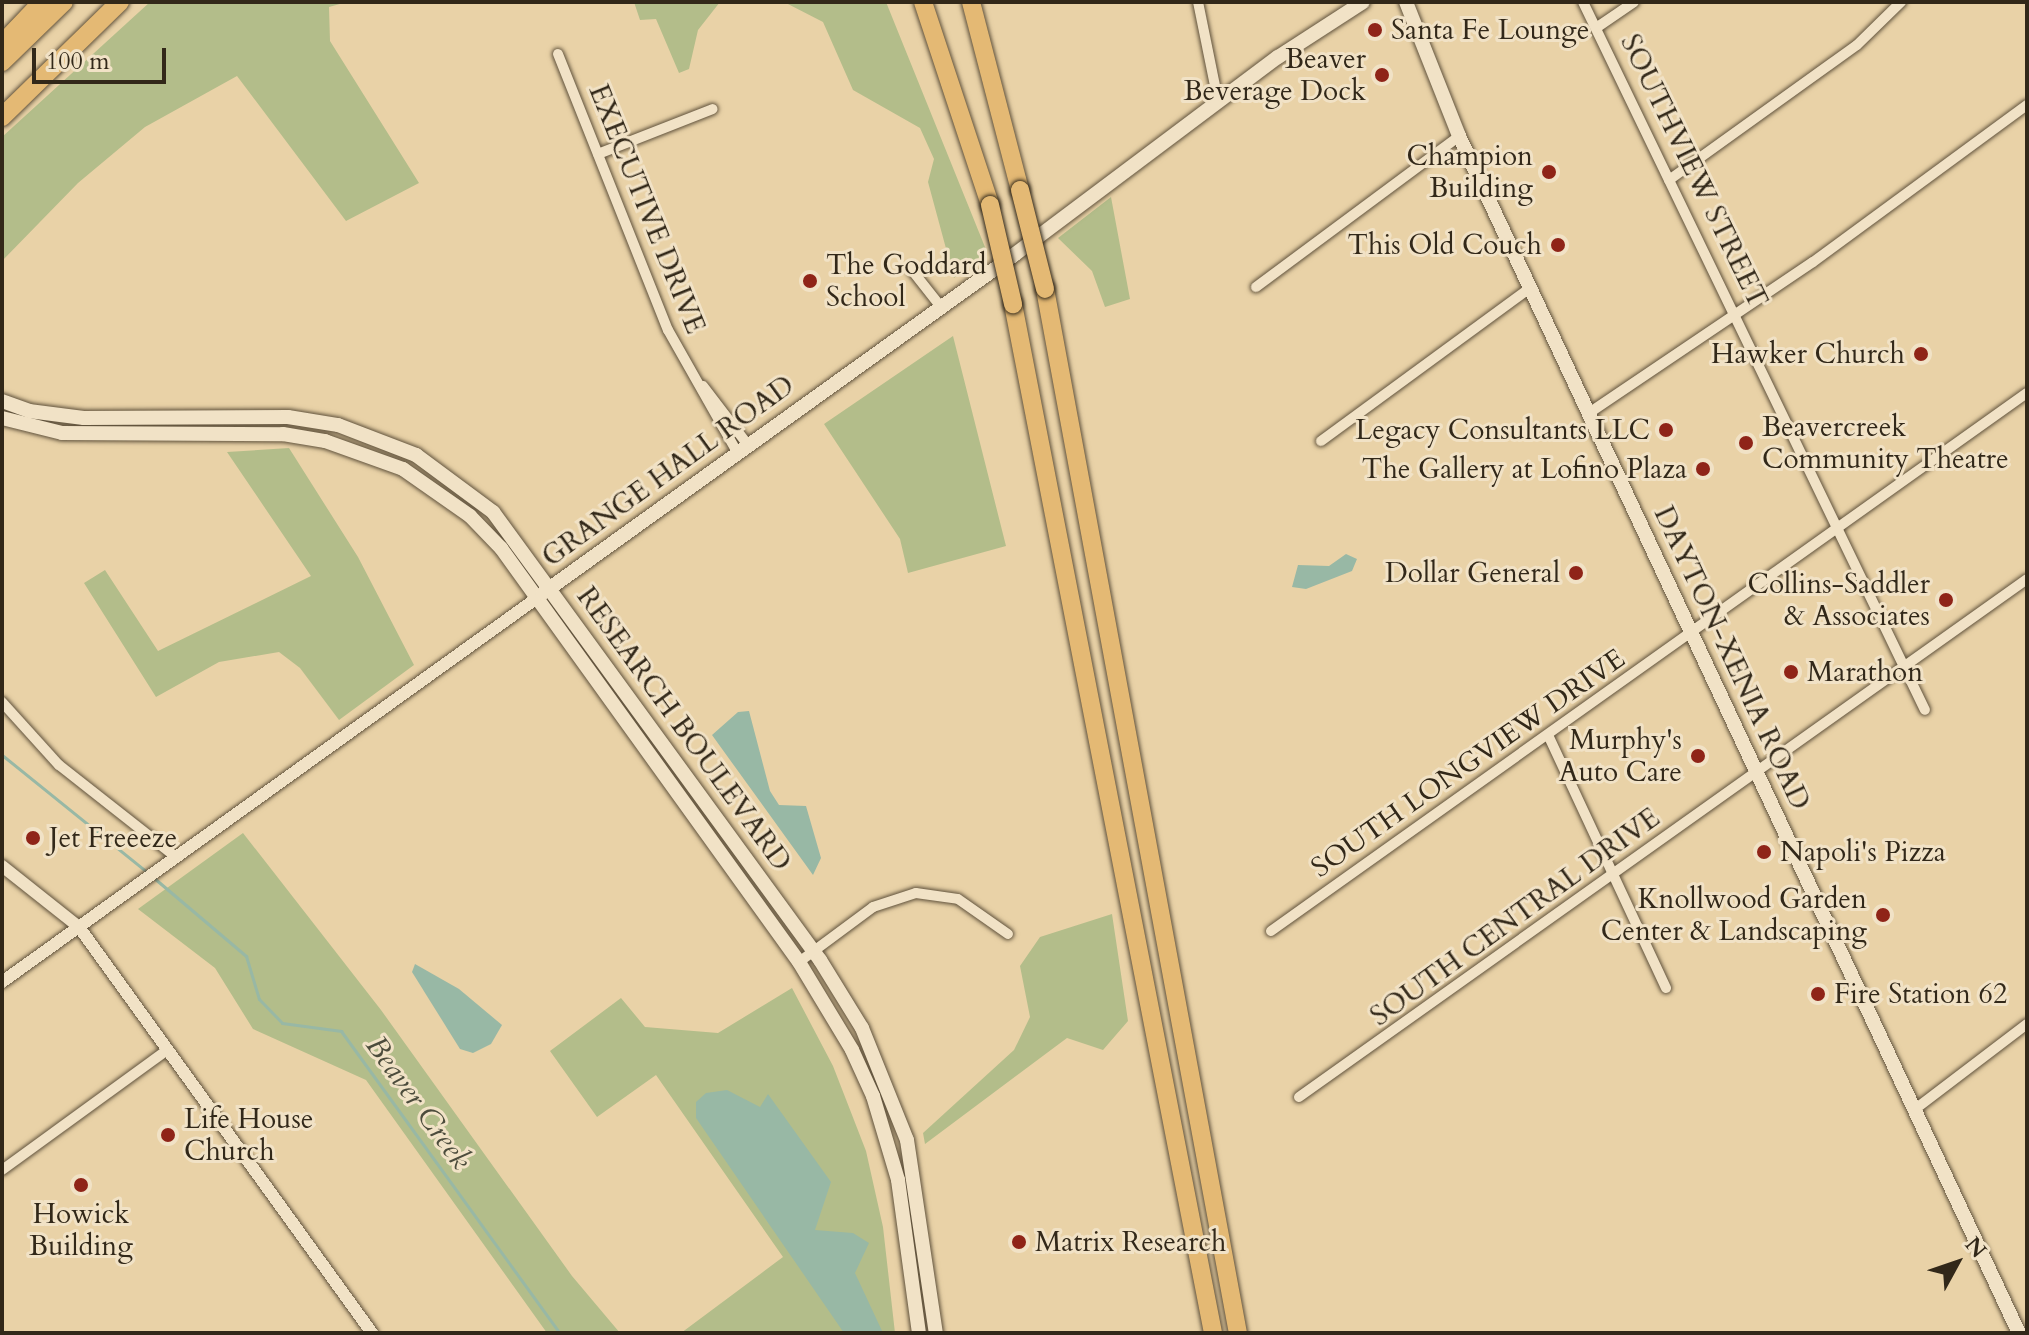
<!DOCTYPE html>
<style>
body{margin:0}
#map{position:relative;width:2029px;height:1335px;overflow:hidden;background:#e9d2a7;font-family:Cardo,serif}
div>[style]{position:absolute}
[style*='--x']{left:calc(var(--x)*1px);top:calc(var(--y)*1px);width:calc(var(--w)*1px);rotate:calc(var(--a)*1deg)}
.green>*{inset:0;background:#b3bd8a}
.water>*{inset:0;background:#98b8a5}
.stream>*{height:3px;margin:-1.5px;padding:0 1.5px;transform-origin:1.5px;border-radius:1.5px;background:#98b8a5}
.roads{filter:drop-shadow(0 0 2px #60523c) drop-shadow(0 0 2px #60523c)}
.minor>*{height:10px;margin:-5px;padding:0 5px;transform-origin:5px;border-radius:5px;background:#f1e2c6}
.tertiary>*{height:12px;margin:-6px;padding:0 6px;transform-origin:6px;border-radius:6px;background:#f1e2c6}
.secondary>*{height:14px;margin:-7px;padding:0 7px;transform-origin:7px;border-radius:7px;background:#f1e2c6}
.motorway>*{height:18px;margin:-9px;padding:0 9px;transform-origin:9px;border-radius:9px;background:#e4b974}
.bridges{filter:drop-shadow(0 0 2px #322819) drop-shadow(0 0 2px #322819)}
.motorway-bridge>*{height:18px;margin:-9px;padding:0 9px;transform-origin:9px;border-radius:9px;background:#e4b974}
.dots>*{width:22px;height:22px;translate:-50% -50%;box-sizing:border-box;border:4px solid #f1e2c6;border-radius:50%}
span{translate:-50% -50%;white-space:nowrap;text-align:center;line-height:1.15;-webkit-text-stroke:6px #f1e2c6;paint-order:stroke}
.poi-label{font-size:28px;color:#322819}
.left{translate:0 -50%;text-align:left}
.right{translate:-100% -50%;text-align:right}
.street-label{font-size:28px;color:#322819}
.water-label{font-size:30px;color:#4c4c3c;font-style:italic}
.frame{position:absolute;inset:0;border:4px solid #322819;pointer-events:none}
.north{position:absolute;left:1917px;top:1223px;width:80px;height:80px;-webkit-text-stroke:6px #f1e2c6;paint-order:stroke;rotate:50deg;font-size:22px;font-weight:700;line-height:32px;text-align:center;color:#322819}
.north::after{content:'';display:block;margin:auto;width:28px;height:36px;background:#322819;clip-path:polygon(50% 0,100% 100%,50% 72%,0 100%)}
.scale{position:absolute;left:32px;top:48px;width:134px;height:36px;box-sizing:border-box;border:4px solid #322819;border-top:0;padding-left:10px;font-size:24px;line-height:28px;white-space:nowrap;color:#322819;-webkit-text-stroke:6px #f1e2c6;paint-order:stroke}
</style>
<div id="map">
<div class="green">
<i style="clip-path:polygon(150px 2px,347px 2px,329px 7px,330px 41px,419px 183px,346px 221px,237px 76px,145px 127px,78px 183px,2px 261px,2px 137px)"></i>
<i style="clip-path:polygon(634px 2px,720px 2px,698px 30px,689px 69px,679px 73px,656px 19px,640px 20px)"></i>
<i style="clip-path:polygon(784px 2px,886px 2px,987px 252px,954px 278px,928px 182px,934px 159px,920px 128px,853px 90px,823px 22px)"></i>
<i style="clip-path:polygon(1111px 197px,1130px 299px,1105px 307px,1092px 271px,1058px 238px)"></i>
<i style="clip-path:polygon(953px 336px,1006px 546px,908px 573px,900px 539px,824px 424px)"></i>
<i style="clip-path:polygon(289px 448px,358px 557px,414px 665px,339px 720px,300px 668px,279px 652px,219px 662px,156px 697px,84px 583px,105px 570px,158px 651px,311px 576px,227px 452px)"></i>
<i style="clip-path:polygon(243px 833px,381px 1010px,572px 1276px,620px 1333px,547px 1333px,366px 1080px,253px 1029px,215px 968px,138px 909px)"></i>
<i style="clip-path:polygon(1112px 914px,1128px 1021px,1103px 1050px,1067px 1038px,925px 1144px,923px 1133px,1014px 1050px,1030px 1017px,1020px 966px,1040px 937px)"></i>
<i style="clip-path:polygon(792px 988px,833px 1066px,866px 1151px,883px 1227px,895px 1333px,681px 1333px,783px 1257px,656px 1075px,597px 1117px,550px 1051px,621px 998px,645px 1027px,718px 1033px)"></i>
</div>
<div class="water">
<i style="clip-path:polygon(1346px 554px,1357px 559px,1352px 571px,1306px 589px,1292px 587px,1298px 565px,1329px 566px)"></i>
<i style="clip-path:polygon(749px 711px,770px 791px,779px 805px,806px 806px,821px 858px,813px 875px,712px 735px,738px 712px)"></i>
<i style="clip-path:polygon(415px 964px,459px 989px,502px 1025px,491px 1044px,473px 1053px,460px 1049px,412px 972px)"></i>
<i style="clip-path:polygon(727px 1090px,760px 1107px,768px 1094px,831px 1182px,815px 1230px,853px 1233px,869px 1243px,855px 1273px,883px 1333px,844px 1333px,696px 1118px,696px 1102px,706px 1093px)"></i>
</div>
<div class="stream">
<i style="--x:2;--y:755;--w:188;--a:38.9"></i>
<i style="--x:154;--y:878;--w:121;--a:40.3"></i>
<i style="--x:246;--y:956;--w:45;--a:73.2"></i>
<i style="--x:259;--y:999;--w:33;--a:46"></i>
<i style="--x:282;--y:1023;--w:60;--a:7.7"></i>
<i style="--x:341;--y:1031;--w:373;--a:54.1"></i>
</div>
<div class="roads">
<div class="minor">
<i style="--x:1198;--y:2;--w:100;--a:78.5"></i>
<i style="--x:1583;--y:2;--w:786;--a:64.22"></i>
<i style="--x:1596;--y:28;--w:46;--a:-34.4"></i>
<i style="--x:558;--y:54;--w:297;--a:68.3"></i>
<i style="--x:668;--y:330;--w:140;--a:60.5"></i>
<i style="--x:598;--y:154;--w:123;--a:-21.4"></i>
<i style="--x:1669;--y:180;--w:231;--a:-35.7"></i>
<i style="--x:1857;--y:45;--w:62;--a:-44.3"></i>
<i style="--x:911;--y:269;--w:48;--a:51.7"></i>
<i style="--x:1256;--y:287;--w:253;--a:-36.6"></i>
<i style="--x:703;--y:386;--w:74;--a:52.7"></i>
<i style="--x:1589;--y:413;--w:270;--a:-34"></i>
<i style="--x:1813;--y:262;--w:265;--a:-36.3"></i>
<i style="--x:1321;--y:441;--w:259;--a:-36.2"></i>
<i style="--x:2;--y:702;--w:85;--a:47.9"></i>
<i style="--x:59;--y:765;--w:149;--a:38.2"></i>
<i style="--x:1549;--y:737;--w:277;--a:65"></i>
<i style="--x:1271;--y:931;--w:928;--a:-35.44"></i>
<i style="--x:799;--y:962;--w:92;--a:-36.6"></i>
<i style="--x:873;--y:907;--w:45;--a:-18"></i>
<i style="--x:916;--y:893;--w:42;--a:8.1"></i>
<i style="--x:958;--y:899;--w:61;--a:35"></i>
<i style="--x:1299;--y:1097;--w:893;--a:-35.43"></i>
<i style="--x:1914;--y:1110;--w:142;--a:-37.3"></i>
<i style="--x:2;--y:1170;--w:204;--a:-36"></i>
</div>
<div class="tertiary">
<i style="--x:2;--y:866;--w:98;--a:38.4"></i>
<i style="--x:79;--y:927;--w:501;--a:54.18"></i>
<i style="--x:2;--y:982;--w:659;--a:-35.67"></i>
</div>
<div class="secondary">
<i style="--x:1406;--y:2;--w:144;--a:68.4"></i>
<i style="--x:1459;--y:136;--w:1322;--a:64.93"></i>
<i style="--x:2;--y:401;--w:29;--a:20"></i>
<i style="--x:29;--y:411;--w:55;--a:7.3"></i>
<i style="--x:84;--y:418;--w:204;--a:-0.3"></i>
<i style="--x:288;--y:417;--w:51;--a:9.1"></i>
<i style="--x:338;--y:425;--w:84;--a:21"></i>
<i style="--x:416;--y:455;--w:96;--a:36.5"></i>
<i style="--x:493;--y:512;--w:555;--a:53.87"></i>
<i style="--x:820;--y:960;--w:80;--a:58.3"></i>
<i style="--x:862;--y:1028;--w:121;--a:68.1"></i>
<i style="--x:907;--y:1140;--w:195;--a:81.5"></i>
<i style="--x:2;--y:418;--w:62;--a:14"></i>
<i style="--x:62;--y:433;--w:221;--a:0.3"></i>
<i style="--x:283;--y:434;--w:43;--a:9.5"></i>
<i style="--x:325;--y:441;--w:83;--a:19.7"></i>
<i style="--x:403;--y:469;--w:82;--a:35"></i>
<i style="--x:470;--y:516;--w:45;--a:45.9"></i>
<i style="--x:501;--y:548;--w:510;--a:54.25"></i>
<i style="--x:799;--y:962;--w:103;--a:58.9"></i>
<i style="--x:852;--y:1050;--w:51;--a:65.5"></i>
<i style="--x:873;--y:1096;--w:88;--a:73.4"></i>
<i style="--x:898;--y:1180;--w:154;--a:82.2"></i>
<i style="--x:543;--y:593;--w:580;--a:-35.66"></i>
<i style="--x:1014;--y:255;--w:330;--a:-36.9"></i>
<i style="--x:1278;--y:57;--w:101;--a:-32.9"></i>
</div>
<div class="motorway">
<i style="--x:923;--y:2;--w:214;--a:71.7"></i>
<i style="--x:971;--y:2;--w:194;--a:75.4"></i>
<i style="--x:2;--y:44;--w:58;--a:-46.4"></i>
<i style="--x:2;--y:62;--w:86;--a:-44.1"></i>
<i style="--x:2;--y:117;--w:165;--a:-44.3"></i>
<i style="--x:1045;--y:289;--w:1062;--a:79.53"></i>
<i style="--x:1013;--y:304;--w:1048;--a:79"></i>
</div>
</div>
<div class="bridges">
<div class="motorway-bridge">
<i style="--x:1020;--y:190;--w:102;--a:75.8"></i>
<i style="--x:990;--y:205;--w:102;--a:76.9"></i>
</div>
</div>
<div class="dots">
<i style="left:1375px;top:30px;background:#8f2418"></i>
<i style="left:1382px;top:75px;background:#8f2418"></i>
<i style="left:1549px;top:172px;background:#8f2418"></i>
<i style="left:1558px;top:245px;background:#8f2418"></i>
<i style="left:810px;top:281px;background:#8f2418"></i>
<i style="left:1921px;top:354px;background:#8f2418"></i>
<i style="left:1666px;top:430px;background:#8f2418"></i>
<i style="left:1746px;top:443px;background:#8f2418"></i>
<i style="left:1703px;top:469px;background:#8f2418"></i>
<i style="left:1576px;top:573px;background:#8f2418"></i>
<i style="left:1946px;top:600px;background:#8f2418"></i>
<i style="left:1791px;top:672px;background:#8f2418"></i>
<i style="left:1698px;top:756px;background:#8f2418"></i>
<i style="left:33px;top:838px;background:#8f2418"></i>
<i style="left:1764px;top:852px;background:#8f2418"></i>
<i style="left:1883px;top:915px;background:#8f2418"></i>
<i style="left:1818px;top:994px;background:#8f2418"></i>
<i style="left:168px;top:1135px;background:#8f2418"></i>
<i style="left:81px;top:1185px;background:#8f2418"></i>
<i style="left:1019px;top:1242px;background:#8f2418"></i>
</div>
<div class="poi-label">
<span class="left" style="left:1391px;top:30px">Santa Fe Lounge</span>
<span class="right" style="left:1366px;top:75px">Beaver<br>Beverage Dock</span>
<span class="right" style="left:1533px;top:172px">Champion<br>Building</span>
<span class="right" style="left:1542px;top:245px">This Old Couch</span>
<span class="left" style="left:826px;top:281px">The Goddard<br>School</span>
<span class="right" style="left:1905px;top:354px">Hawker Church</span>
<span class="left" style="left:1762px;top:443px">Beavercreek<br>Community Theatre</span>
<span class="right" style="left:1650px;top:430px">Legacy Consultants LLC</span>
<span class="right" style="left:1687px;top:469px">The Gallery at Lofino Plaza</span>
<span class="right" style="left:1560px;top:573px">Dollar General</span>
<span class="right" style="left:1930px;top:600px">Collins-Saddler<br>&amp; Associates</span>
<span class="left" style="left:1807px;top:672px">Marathon</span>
<span class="right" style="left:1682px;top:756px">Murphy's<br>Auto Care</span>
<span class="left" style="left:49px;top:838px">Jet Freeeze</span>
<span class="left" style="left:1780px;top:852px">Napoli's Pizza</span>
<span class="right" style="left:1867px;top:915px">Knollwood Garden<br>Center &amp; Landscaping</span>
<span class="left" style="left:1834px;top:994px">Fire Station 62</span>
<span class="left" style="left:184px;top:1135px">Life House<br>Church</span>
<span style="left:81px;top:1230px">Howick<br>Building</span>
<span class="left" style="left:1035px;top:1242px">Matrix Research</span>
</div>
<div class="street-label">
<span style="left:1694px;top:171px;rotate:64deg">SOUTHVIEW STREET</span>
<span style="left:647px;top:209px;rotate:68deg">EXECUTIVE DRIVE</span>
<span style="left:668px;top:471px;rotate:-36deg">GRANGE HALL ROAD</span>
<span style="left:1732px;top:658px;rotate:65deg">DAYTON-XENIA ROAD</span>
<span style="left:684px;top:729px;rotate:54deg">RESEARCH BOULEVARD</span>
<span style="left:1468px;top:763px;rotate:-35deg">SOUTH LONGVIEW DRIVE</span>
<span style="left:1515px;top:917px;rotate:-36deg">SOUTH CENTRAL DRIVE</span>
</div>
<div class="water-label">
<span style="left:418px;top:1103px;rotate:54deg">Beaver Creek</span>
</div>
<div class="frame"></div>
<div class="north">N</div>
<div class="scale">100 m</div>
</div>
